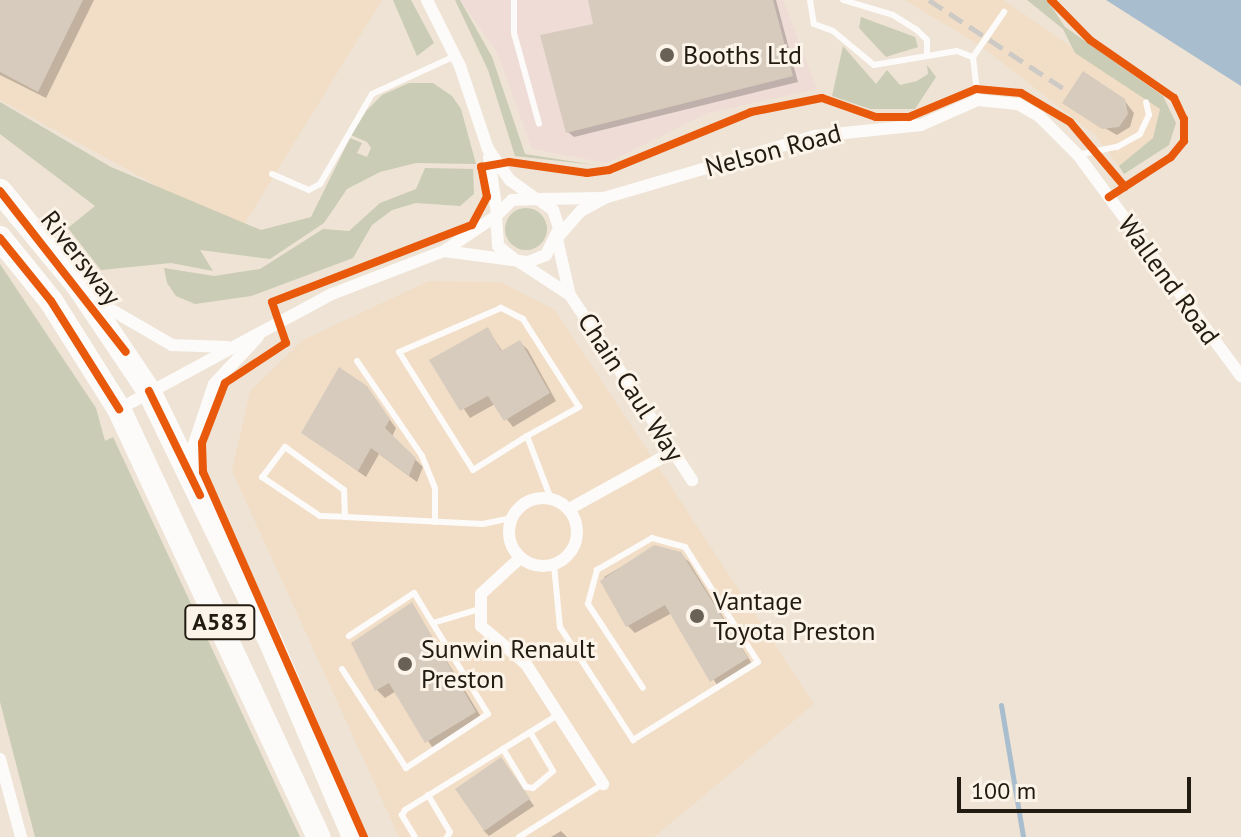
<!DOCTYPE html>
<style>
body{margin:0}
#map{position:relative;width:1241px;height:837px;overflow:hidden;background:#eee3d4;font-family:"PT Sans",sans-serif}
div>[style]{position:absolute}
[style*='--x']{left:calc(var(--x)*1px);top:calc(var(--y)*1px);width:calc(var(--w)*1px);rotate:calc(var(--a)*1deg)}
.built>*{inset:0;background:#f2dec6}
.industrial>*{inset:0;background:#efdcd7}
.green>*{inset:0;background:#caccb5}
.round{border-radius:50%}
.water>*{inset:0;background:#a8bdce}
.shadow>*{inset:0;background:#0003}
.stream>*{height:5px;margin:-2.5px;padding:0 2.5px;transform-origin:2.5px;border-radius:2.5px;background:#a8bdce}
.building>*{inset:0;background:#d6cbbd;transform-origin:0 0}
.lane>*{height:6px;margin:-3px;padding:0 3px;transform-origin:3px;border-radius:3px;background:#fcfbf9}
.street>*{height:12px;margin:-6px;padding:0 6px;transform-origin:6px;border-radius:6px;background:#fcfbf9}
.street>.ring{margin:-6px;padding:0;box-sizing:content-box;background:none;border:12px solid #fcfbf9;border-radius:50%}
.highway>*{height:24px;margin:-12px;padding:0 12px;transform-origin:12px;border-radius:12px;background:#fcfbf9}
.rail>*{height:5px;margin-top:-2.5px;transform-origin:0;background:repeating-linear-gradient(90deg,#cdcac6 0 16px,transparent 0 24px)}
.cycleway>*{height:8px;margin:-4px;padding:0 4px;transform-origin:4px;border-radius:4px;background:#e8590c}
.dots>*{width:22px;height:22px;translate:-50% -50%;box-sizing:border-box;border:4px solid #fcf3e9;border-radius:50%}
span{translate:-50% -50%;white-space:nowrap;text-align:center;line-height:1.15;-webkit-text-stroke:6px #fcf3e9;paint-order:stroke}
.shield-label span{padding:2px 6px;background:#fcf3e9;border:2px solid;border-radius:6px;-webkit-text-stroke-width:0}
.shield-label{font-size:24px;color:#221b11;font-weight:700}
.poi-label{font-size:26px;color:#221b11}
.left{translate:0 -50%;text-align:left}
.street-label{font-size:26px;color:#221b11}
.scale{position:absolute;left:957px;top:777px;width:234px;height:36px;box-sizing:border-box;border:4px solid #221b11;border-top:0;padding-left:10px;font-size:24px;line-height:28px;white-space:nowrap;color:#221b11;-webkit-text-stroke:6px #fcf3e9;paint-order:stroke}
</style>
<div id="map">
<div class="built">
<i style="clip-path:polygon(0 0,382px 0,240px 231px,0 100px)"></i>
<i style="clip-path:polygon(905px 0,1004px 0,1160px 109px,1153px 138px,1119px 166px,1095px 135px,981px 46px)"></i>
<i style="clip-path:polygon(429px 281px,501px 282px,555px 310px,814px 704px,654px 837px,399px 837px,232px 471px,250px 391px,303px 340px)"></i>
</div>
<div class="industrial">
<i style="clip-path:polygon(460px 0,783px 0,817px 89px,708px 113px,607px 163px,532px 149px,497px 52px)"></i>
</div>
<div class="green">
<i style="clip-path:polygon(393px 0,411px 0,434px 43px,417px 56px)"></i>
<i style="clip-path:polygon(455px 0,460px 0,492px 57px,525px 154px,595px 165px,515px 156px,488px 70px)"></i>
<i style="clip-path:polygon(1027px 0,1047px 0,1065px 27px,1163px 96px,1176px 123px,1169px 145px,1124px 174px,1119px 166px,1153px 138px,1160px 109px,1075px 53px,1063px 29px)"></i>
<i style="clip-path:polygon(861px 17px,915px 37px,918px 47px,886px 57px,859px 28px)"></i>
<i style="clip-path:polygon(843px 46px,876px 84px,887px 70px,900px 85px,917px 81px,928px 74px,927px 65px,936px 77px,915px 109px,870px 109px,832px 96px)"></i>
<i style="clip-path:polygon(409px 83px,433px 83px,452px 96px,461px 109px,476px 164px,416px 163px,380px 172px,347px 189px,324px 223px,270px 259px,200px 250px,213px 271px,171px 263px,101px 270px,68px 228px,95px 206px,0 134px,0 102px,111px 167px,261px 230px,311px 217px,350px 138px,362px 143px,357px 153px,367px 157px,371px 148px,367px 142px,351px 135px,367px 110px,382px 95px)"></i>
<i style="clip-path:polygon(425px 168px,473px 169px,474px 194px,460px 206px,416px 203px,392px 210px,372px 225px,353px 258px,251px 296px,195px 304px,176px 296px,167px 283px,164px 268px,214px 276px,260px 269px,323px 229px,349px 231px,380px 203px,416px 189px)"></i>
<i class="round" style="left:505px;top:208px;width:42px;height:42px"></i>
<i style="clip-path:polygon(0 264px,96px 408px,105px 441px,113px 437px,300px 837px,35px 837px,0 702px)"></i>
</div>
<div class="water">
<i style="clip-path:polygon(1106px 0,1241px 0,1241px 86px)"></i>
</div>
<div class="shadow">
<i style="clip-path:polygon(0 0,94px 0,46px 98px,0 75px)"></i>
<i style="clip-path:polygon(590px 0,776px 0,798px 82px,574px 137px,568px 132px,595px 25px)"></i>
<i style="clip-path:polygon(1124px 100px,1134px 113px,1130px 127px,1117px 135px,1070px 108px)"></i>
<i style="clip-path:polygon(488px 330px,503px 352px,520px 342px,528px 350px,556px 401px,513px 427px,495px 404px,470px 418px,432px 361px)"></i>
<i style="clip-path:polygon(366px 388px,396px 428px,392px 437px,423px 467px,417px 482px,379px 454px,366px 477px,304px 433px)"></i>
<i style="clip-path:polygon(655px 547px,680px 554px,689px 562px,754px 667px,719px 688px,672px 613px,635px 633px,627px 625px,604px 577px)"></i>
<i style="clip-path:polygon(412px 604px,483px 720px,434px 750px,396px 691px,385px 698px,377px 690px,354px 644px)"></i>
<i style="clip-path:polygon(506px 765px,534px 806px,489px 836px,483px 830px)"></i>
<i style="clip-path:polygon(561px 831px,567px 837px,551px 837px)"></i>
</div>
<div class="stream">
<i style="--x:1001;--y:705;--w:134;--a:80.5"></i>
</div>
<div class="building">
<i style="clip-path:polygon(0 0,83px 0,38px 92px,0 72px)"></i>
<i style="clip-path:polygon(588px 0,773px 0,793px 76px,566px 133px,540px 35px,593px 24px)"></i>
<i style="clip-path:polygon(1083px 71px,1125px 99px,1128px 114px,1119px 127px,1102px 129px,1062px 103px)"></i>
<i style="clip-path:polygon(488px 327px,501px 351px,520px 340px,550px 393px,504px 421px,488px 396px,460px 411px,429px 360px)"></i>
<i style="clip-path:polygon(339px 367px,367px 386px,390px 419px,385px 428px,416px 458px,409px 476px,371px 448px,358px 471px,301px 433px)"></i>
<i style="clip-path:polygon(654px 545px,681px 552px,748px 658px,710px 682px,665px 605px,626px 627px,600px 581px)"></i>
<i style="clip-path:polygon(412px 602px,476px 712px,425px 743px,389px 683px,375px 691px,351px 643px)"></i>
<i style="left:501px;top:757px;width:51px;height:56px;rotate:55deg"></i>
</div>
<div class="lane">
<i style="--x:514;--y:0;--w:33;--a:90"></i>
<i style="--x:514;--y:33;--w:94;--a:74.6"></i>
<i style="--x:810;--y:0;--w:24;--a:81"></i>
<i style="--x:814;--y:24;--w:20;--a:20"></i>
<i style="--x:833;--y:31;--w:53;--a:39.7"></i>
<i style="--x:874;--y:65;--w:84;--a:-9.6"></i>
<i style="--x:957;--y:51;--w:17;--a:21"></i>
<i style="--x:973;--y:57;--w:43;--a:83.4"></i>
<i style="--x:843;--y:0;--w:52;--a:16.7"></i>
<i style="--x:893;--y:15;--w:28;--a:32"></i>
<i style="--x:917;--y:30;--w:14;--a:45"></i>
<i style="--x:927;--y:40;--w:14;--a:90"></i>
<i style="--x:973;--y:57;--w:55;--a:-55.4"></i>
<i style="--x:1078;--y:155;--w:40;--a:-12"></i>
<i style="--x:1117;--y:147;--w:26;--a:-29"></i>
<i style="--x:1140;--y:134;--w:21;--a:-65"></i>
<i style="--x:1149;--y:115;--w:13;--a:-103"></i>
<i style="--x:272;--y:174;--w:40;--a:23.4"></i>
<i style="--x:309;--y:190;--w:13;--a:-29"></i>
<i style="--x:320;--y:184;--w:104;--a:-60"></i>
<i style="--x:372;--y:94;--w:91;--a:-24.6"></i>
<i style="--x:357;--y:361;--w:115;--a:55.6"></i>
<i style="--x:422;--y:456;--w:35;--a:68"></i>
<i style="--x:435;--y:489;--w:33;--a:90"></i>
<i style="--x:527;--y:436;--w:60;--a:-29.1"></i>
<i style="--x:579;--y:407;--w:104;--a:-122.5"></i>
<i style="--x:523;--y:319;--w:25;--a:-153"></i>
<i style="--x:501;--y:308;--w:111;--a:156.7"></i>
<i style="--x:399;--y:352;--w:139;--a:57.9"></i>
<i style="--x:473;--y:470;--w:64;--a:-32.2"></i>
<i style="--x:527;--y:436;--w:67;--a:69.1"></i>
<i style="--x:345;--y:517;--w:27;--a:-92"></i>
<i style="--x:344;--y:490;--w:73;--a:-143.9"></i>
<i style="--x:285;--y:447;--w:38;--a:127"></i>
<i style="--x:262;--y:477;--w:70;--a:33.9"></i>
<i style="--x:320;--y:516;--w:25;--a:2"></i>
<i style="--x:345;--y:517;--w:138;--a:2.9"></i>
<i style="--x:483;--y:524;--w:30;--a:-12"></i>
<i style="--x:554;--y:565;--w:62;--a:84.5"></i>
<i style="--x:560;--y:627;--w:135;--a:57.1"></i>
<i style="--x:633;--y:740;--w:147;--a:-32"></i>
<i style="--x:758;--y:662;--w:136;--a:-122.4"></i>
<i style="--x:685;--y:547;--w:34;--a:-165"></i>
<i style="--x:652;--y:538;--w:64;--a:149.8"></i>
<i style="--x:597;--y:570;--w:35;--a:105"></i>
<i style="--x:588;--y:604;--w:100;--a:56.8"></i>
<i style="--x:433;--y:623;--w:48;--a:-16.9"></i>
<i style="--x:342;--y:669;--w:118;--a:57.1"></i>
<i style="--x:406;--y:768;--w:98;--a:-33.4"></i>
<i style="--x:488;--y:714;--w:142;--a:-121.4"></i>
<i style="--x:414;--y:593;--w:78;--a:146.5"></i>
<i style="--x:503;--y:749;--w:44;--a:58.8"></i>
<i style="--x:526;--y:787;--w:7;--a:8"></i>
<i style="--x:533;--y:788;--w:26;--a:-40"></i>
<i style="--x:553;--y:771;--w:45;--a:-120.5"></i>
<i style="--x:428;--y:795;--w:43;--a:59.3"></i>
<i style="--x:450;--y:832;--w:6;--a:121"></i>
<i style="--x:415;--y:837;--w:26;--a:-121"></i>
<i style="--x:402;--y:815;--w:6;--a:-59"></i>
<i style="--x:405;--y:810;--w:181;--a:-31.9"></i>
<i style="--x:519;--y:837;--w:99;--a:-32.2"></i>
</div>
<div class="street">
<i style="--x:427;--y:0;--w:74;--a:63.4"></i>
<i style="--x:460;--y:66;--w:88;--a:71.4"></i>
<i style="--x:488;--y:149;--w:38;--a:55"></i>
<i style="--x:510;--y:180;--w:29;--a:36"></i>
<i style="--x:489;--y:157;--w:58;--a:82"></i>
<i style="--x:538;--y:199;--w:65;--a:-0.9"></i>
<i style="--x:558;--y:237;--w:35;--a:-49"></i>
<i style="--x:581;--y:211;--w:26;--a:-29"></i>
<i style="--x:604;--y:198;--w:220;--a:-16.4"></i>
<i style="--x:815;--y:136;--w:107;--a:-5.9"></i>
<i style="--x:921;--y:125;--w:62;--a:-23.7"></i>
<i style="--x:978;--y:100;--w:40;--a:5.7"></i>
<i style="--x:1018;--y:104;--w:24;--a:30"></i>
<i style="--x:1039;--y:116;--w:55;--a:45"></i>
<i style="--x:1078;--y:155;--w:275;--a:53.6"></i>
<i style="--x:557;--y:239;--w:54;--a:77.2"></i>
<i style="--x:444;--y:251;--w:85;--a:7.5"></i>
<i style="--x:528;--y:262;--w:19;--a:-21"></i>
<i style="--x:546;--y:255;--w:30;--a:-64"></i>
<i style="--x:559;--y:228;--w:19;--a:-108"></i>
<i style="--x:553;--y:210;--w:19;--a:-144"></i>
<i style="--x:538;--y:199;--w:26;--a:178"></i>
<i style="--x:512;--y:200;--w:23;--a:135"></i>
<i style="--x:496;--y:216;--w:30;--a:86"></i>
<i style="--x:498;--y:246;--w:21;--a:39"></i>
<i style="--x:518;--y:261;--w:62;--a:33.2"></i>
<i style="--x:570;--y:295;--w:222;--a:56.6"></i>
<i style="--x:98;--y:302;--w:86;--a:30.2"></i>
<i style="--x:172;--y:345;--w:55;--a:2.1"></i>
<i style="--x:119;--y:409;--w:242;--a:-28.4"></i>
<i style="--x:332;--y:294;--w:120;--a:-21"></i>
<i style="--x:444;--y:251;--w:63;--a:-33.9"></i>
<i style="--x:195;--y:469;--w:22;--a:-95"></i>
<i style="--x:193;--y:447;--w:66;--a:-71.6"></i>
<i style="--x:214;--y:384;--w:64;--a:-46.9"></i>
<i class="ring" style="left:509px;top:498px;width:56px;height:56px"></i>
<i style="--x:569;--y:509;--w:120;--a:-28.9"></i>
<i style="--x:520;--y:558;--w:53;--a:137.3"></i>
<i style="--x:481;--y:594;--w:32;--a:90"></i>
<i style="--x:481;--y:626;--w:59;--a:40.2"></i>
<i style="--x:526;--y:664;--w:143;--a:57.3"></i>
<i style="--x:0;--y:759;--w:81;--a:74.9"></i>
</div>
<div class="highway">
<i style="--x:0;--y:191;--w:124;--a:50.5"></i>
<i style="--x:79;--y:287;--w:125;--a:56.1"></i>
<i style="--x:149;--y:391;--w:277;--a:64.1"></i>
<i style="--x:270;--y:640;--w:214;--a:66.9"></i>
<i style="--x:0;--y:238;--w:81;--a:51"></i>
<i style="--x:51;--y:301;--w:128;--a:57.8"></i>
<i style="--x:119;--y:409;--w:472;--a:65"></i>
</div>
<div class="rail">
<i style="--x:929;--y:0;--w:168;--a:33.3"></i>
</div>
<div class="cycleway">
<i style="--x:1051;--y:0;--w:56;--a:45.7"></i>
<i style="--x:1090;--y:40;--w:102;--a:34.6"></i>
<i style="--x:1174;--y:98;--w:23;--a:65"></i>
<i style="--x:1184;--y:119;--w:22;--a:90"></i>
<i style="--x:1184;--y:141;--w:21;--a:129"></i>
<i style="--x:1171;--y:157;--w:74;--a:147.2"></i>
<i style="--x:0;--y:191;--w:204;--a:52"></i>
<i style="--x:0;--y:238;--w:81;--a:51"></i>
<i style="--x:51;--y:301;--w:128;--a:57.8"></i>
<i style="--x:149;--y:391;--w:116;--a:63.9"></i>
<i style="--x:364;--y:837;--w:399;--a:-113.8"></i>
<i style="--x:203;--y:472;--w:29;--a:-92"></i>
<i style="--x:202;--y:443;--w:64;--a:-69"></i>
<i style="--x:225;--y:383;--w:73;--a:-33.3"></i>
<i style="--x:286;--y:343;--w:43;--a:-108.9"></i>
<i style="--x:272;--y:302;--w:214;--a:-21.1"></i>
<i style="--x:472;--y:225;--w:32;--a:-62"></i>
<i style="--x:487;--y:197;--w:31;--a:-101"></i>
<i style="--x:481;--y:167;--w:28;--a:-10"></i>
<i style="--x:509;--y:162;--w:79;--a:8"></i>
<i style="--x:587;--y:173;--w:22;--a:-8"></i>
<i style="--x:609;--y:170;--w:153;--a:-22.2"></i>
<i style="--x:751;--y:112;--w:72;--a:-11.2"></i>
<i style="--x:822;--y:98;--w:57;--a:19.4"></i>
<i style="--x:876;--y:117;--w:33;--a:0"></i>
<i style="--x:909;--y:117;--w:73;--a:-22.7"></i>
<i style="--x:976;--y:89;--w:45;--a:5.1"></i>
<i style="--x:1021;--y:93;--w:57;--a:30.6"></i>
<i style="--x:1070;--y:122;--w:85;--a:49.8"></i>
</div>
<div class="dots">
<i style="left:667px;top:55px;background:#696155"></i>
<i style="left:697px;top:616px;background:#696155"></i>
<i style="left:405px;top:664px;background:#696155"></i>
</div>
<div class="shield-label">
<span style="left:220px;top:622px">A583</span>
</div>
<div class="poi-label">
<span class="left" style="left:683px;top:55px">Booths Ltd</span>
<span class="left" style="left:713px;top:616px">Vantage<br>Toyota Preston</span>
<span class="left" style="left:421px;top:664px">Sunwin Renault<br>Preston</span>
</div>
<div class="street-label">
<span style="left:773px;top:150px;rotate:-15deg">Nelson Road</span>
<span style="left:81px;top:258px;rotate:52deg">Riversway</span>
<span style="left:1169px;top:280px;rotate:54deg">Wallend Road</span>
<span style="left:631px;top:387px;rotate:57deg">Chain Caul Way</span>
</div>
<div class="scale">100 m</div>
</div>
